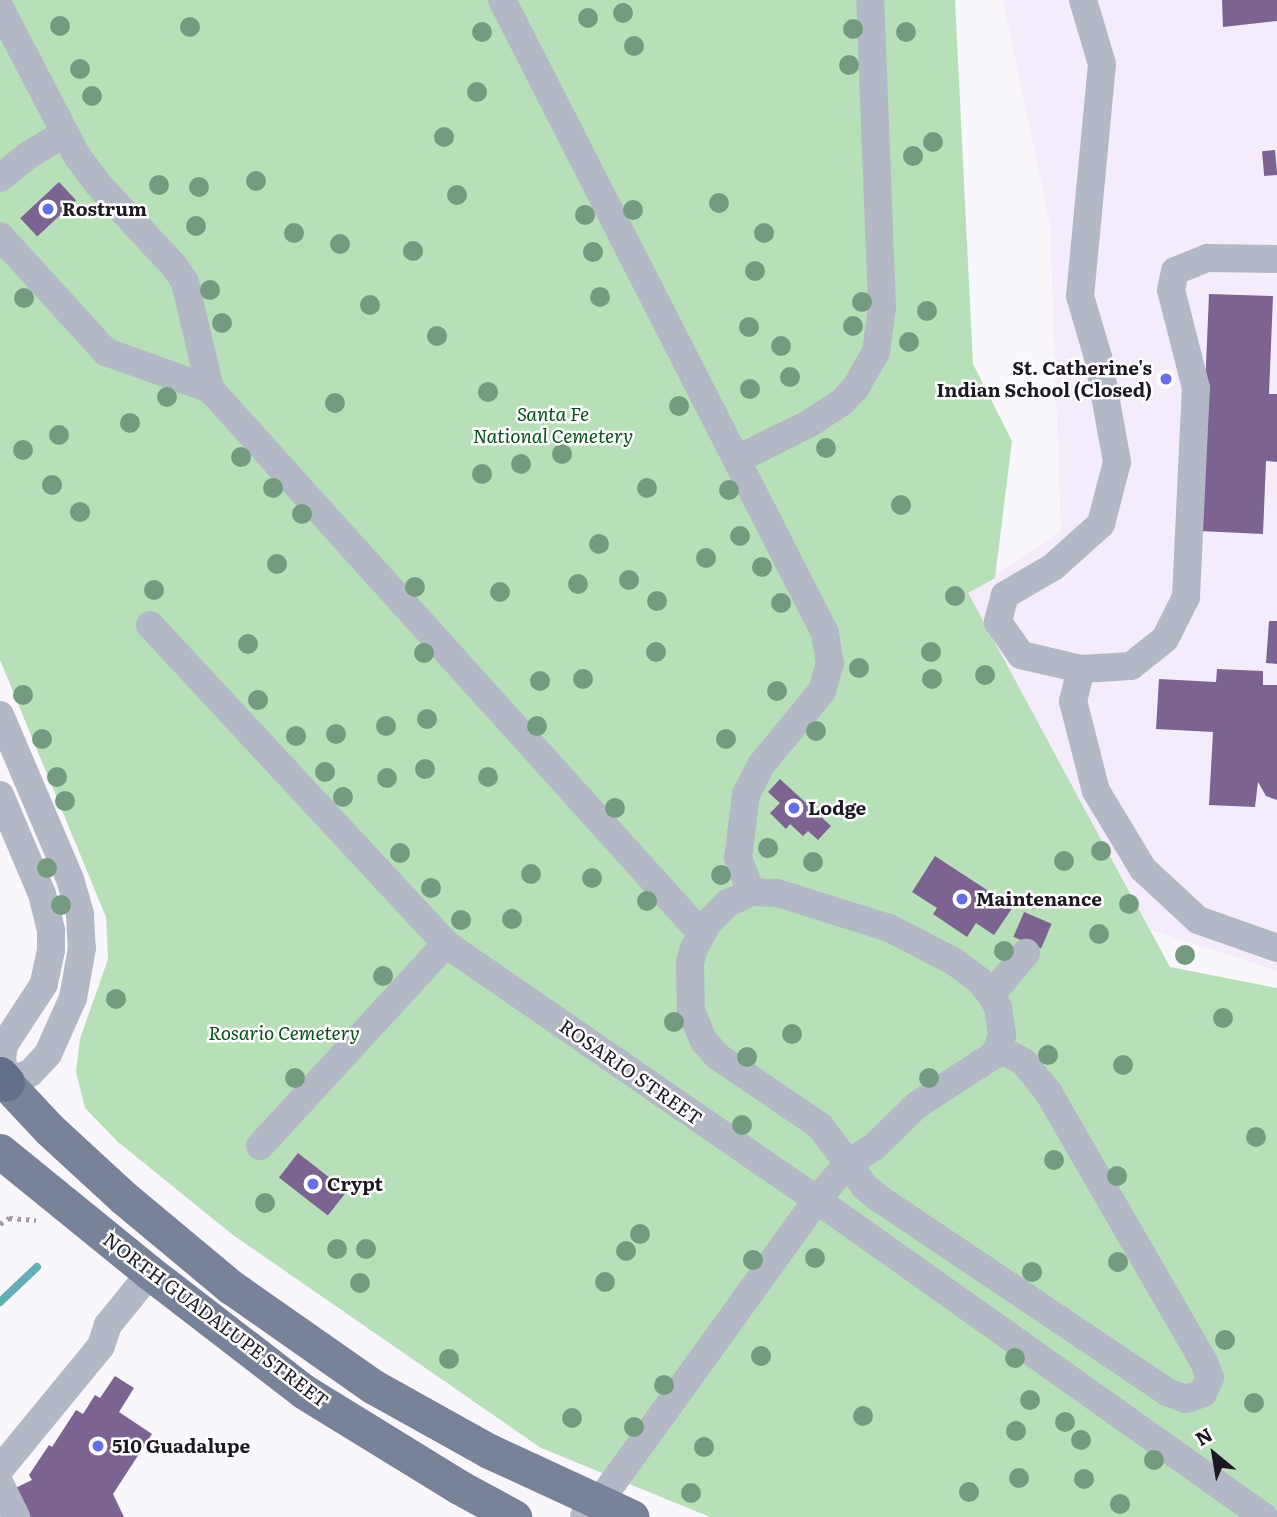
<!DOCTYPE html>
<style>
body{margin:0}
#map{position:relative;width:1277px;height:1517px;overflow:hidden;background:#f9f6fc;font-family:Literata,serif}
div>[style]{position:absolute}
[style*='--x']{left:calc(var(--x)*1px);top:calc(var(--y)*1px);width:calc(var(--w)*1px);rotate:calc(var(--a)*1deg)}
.built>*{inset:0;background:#f4ecfb}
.green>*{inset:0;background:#b7e0b9}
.stream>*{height:8px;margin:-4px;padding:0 4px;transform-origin:4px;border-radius:4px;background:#61afb7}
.building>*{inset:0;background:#7d6392;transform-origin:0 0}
.path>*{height:4.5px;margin-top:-2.25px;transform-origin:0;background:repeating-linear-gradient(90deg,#a09ba4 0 3.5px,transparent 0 8.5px)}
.minor>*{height:28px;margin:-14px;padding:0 14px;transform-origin:14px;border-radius:14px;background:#b2b8c5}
.major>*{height:35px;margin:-17.5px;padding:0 17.5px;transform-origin:17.5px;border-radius:17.5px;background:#788299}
.highway>*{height:38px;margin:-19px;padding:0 19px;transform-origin:19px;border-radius:19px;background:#636f89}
.trees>*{width:20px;height:20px;margin:-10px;border-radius:50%;background:#749b80}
.dots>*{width:19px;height:19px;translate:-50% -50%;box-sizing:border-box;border:4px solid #fff;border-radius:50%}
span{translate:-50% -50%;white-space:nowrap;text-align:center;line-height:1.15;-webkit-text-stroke:5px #fff;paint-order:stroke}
.poi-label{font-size:19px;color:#1e1823;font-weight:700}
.left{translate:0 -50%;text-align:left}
.right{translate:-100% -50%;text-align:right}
.park-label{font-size:19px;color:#07501a;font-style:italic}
.street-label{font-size:19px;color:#1e1823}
.north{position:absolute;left:1179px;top:1419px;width:70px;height:70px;-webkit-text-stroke:5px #fff;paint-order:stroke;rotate:330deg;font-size:19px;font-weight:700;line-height:28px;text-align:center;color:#1e1823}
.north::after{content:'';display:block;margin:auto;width:24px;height:32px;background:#1e1823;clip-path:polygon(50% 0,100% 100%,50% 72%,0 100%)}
</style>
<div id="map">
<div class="built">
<i style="clip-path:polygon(1003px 0,1277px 0,1277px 971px,1151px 930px,967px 593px,1061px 532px,1050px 225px)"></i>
</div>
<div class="green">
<i style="clip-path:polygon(0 0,955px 0,973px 364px,1012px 441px,995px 578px,968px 593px,1170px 967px,1277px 988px,1277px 1517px,710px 1517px,541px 1448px,233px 1235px,118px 1142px,85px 1108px,76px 1072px,80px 1039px,108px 959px,106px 917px,0 660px)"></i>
</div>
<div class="stream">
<i style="--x:0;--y:1302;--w:51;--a:-43.4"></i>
</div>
<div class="building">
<i style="clip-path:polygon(1222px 0,1277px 0,1277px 21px,1223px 27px)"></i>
<i style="left:1275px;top:150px;width:25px;height:13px;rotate:85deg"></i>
<i style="left:59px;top:182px;width:25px;height:53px;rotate:47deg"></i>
<i style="clip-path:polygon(1209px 294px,1273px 296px,1269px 394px,1277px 394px,1277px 462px,1266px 461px,1263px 534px,1199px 531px)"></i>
<i style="clip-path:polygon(1269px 621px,1277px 621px,1277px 664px,1266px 663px)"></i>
<i style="clip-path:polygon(1217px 669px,1263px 671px,1263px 685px,1277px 685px,1277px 800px,1266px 796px,1258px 782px,1255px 807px,1209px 805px,1213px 732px,1156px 729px,1159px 679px,1216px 682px)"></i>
<i style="clip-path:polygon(780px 779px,831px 826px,818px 840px,808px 831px,803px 836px,790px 824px,786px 829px,770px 813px,780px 803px,768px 792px)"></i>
<i style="clip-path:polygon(935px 856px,1013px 907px,994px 935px,976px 923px,967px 937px,933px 914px,937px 908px,912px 892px)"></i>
<i style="left:1024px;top:912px;width:30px;height:27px;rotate:23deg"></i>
<i style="left:298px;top:1153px;width:62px;height:31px;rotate:38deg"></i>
<i style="clip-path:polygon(115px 1376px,134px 1388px,119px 1412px,152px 1434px,113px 1494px,124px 1517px,24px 1517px,11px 1490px,32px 1480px,29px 1475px,49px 1445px,52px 1447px,76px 1410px,83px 1414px,95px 1395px,100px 1398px)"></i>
</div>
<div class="path">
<i style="--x:0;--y:1224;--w:11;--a:-34"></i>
<i style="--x:9;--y:1218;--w:27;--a:4"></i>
</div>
<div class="minor">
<i style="--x:502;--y:0;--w:711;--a:62.97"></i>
<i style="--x:825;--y:633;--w:30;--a:81"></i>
<i style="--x:830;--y:663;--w:29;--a:106"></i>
<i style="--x:822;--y:691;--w:96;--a:129.5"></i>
<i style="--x:761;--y:765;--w:33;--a:117"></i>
<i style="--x:746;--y:794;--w:64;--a:97.1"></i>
<i style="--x:738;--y:858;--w:36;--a:69"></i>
<i style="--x:1083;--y:0;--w:67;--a:73.5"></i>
<i style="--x:1102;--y:64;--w:233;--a:95.4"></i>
<i style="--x:1080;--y:296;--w:64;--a:73.6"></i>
<i style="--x:1098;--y:357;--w:107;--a:79.7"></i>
<i style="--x:1117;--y:462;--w:64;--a:104.5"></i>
<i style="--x:1101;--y:524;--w:64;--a:138.1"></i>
<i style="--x:1053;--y:567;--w:56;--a:149.7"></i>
<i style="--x:1005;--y:595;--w:28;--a:105"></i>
<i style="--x:998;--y:622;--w:40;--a:55.1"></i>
<i style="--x:1021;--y:655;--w:62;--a:13.1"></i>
<i style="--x:1081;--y:669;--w:50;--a:-3.4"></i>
<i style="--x:1131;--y:666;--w:43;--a:-38.5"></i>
<i style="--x:1165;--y:639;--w:47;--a:-63.4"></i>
<i style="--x:1186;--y:597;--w:209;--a:-87.3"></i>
<i style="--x:1196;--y:388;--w:101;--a:-104.3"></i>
<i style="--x:1171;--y:290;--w:19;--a:-78"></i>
<i style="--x:1175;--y:271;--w:35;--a:-22"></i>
<i style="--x:1208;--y:258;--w:69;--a:0.8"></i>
<i style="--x:0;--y:8;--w:167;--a:62.5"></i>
<i style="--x:77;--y:156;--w:34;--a:53"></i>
<i style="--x:97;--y:183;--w:113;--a:47.1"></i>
<i style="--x:174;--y:266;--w:19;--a:55"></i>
<i style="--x:185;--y:282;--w:110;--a:76.8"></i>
<i style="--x:210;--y:389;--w:733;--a:47.93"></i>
<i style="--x:0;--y:178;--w:35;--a:-39"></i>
<i style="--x:27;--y:156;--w:44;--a:-31.2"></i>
<i style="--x:0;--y:236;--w:157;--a:47.6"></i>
<i style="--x:106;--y:352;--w:110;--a:19.6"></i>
<i style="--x:738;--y:459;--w:80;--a:-26.6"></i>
<i style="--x:810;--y:423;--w:38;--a:-33"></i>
<i style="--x:842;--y:402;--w:21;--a:-47"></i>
<i style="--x:856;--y:387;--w:40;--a:-60.3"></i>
<i style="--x:876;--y:352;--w:45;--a:-82.4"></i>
<i style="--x:882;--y:307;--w:307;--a:-92.2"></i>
<i style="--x:150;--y:625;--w:435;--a:47.1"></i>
<i style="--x:446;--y:944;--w:451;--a:34.6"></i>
<i style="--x:817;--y:1200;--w:548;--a:35.34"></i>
<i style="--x:1081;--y:669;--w:33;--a:104"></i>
<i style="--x:1073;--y:701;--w:93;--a:75.7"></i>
<i style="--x:1096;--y:791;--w:91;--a:58.9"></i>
<i style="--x:1143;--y:869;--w:75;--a:42.8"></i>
<i style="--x:1198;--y:920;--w:84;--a:19.5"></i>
<i style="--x:0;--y:715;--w:178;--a:66.9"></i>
<i style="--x:70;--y:879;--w:37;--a:74"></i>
<i style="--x:80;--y:915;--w:33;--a:87"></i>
<i style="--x:82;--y:948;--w:51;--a:100.2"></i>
<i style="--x:73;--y:998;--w:61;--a:114.1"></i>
<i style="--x:48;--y:1054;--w:26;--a:133"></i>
<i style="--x:30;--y:1073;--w:26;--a:157"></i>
<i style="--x:0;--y:795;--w:108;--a:67"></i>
<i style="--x:42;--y:894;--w:38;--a:76"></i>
<i style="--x:51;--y:931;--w:19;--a:90"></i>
<i style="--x:51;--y:950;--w:35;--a:102"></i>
<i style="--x:44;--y:984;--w:73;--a:123.3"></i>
<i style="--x:4;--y:1045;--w:13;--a:99"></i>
<i style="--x:2;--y:1058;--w:25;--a:81"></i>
<i style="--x:991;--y:995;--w:55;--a:-50.2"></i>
<i style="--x:260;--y:1146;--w:275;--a:-47.4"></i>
<i style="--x:0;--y:1469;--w:159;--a:-50.6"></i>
<i style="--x:101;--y:1346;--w:22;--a:-72"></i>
<i style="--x:108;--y:1325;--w:67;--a:-51.1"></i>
<i style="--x:0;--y:1484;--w:37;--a:64"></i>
<i style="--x:584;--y:1517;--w:21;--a:-45"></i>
<i style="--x:599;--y:1502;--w:372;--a:-54.2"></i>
<i style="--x:817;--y:1200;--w:48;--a:-50"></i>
<i style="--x:848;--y:1163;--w:31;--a:-32"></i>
<i style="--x:874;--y:1147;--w:60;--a:-44.3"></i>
<i style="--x:917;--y:1105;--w:88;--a:-33"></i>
<i style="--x:991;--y:1057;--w:11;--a:-52"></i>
<i style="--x:998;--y:1048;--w:14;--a:-73"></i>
<i style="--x:1002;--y:1035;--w:27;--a:-98"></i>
<i style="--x:998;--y:1008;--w:15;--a:-118"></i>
<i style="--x:991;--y:995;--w:18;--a:-128"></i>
<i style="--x:980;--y:981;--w:31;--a:-143"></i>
<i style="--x:955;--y:962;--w:74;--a:-152.7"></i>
<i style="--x:889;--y:928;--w:117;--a:-162.6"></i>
<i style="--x:777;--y:893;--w:26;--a:-178"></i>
<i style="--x:751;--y:892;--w:25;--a:154"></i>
<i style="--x:728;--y:903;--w:28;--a:135"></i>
<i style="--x:708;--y:923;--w:29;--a:119"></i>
<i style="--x:694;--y:948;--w:16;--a:105"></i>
<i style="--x:690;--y:963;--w:48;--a:88.8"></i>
<i style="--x:691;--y:1011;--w:33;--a:67"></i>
<i style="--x:704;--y:1041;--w:20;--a:49"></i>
<i style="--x:717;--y:1056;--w:125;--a:34.2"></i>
<i style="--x:820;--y:1126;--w:46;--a:52.9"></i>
<i style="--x:848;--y:1163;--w:29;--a:55"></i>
<i style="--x:865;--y:1187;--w:16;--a:40"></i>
<i style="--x:877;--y:1197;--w:349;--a:33.9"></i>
<i style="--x:1167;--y:1392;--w:20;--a:20"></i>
<i style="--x:1186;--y:1399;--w:18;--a:-19"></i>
<i style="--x:1203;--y:1393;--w:17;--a:-65"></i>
<i style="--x:1210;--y:1378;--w:17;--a:-111"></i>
<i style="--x:1204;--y:1362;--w:312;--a:-120"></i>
<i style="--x:1048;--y:1092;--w:38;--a:-129"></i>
<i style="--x:1024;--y:1062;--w:30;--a:-152"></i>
</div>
<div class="major">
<i style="--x:6;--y:1083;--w:63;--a:46.9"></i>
<i style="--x:49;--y:1129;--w:102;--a:42.6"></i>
<i style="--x:124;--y:1198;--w:139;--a:39.8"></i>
<i style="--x:231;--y:1287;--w:174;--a:35"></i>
<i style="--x:374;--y:1387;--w:132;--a:29.1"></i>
<i style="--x:489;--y:1451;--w:157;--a:24.8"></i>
<i style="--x:0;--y:1151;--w:193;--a:39.1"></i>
<i style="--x:150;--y:1273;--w:193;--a:37.6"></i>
<i style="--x:303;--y:1391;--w:183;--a:31.6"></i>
<i style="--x:459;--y:1487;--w:63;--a:28.6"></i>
</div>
<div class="highway">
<i style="--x:0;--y:1076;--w:9;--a:49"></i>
</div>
<div class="trees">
<i style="left:623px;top:13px"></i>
<i style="left:588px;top:18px"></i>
<i style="left:60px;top:26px"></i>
<i style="left:190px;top:27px"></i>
<i style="left:853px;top:29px"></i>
<i style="left:482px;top:32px"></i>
<i style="left:906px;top:32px"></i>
<i style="left:634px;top:46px"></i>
<i style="left:849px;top:65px"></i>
<i style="left:80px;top:69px"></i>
<i style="left:477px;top:92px"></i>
<i style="left:92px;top:96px"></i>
<i style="left:444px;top:137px"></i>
<i style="left:933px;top:142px"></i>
<i style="left:913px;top:156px"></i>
<i style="left:256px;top:181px"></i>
<i style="left:159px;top:185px"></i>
<i style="left:199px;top:187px"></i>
<i style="left:457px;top:195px"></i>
<i style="left:719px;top:203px"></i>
<i style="left:633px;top:210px"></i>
<i style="left:585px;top:215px"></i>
<i style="left:196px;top:226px"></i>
<i style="left:294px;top:233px"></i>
<i style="left:764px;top:233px"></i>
<i style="left:340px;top:244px"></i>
<i style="left:413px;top:251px"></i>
<i style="left:593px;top:252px"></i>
<i style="left:755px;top:271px"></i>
<i style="left:210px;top:290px"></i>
<i style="left:600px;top:297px"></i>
<i style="left:24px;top:298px"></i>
<i style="left:862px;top:302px"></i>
<i style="left:370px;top:305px"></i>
<i style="left:927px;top:311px"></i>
<i style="left:222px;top:323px"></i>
<i style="left:853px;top:326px"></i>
<i style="left:749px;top:327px"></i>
<i style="left:437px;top:336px"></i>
<i style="left:909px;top:342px"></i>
<i style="left:781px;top:346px"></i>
<i style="left:790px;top:377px"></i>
<i style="left:750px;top:389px"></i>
<i style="left:488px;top:392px"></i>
<i style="left:167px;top:397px"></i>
<i style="left:335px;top:403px"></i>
<i style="left:679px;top:406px"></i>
<i style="left:130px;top:423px"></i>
<i style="left:59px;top:435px"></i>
<i style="left:826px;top:448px"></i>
<i style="left:23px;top:450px"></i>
<i style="left:562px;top:454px"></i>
<i style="left:241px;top:457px"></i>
<i style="left:521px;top:464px"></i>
<i style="left:482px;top:474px"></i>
<i style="left:52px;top:485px"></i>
<i style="left:273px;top:488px"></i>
<i style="left:647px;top:488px"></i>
<i style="left:729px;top:490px"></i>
<i style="left:901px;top:505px"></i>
<i style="left:80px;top:512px"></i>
<i style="left:302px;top:514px"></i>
<i style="left:740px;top:536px"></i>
<i style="left:599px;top:544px"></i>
<i style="left:706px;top:558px"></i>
<i style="left:277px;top:564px"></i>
<i style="left:762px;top:567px"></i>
<i style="left:629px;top:580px"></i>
<i style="left:578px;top:584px"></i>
<i style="left:415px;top:587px"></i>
<i style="left:154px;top:590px"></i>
<i style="left:500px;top:592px"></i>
<i style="left:955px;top:596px"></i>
<i style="left:657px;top:601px"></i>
<i style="left:781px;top:603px"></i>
<i style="left:248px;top:644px"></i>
<i style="left:656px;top:652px"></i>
<i style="left:931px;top:652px"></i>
<i style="left:424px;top:653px"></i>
<i style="left:859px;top:668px"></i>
<i style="left:985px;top:675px"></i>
<i style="left:583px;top:679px"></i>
<i style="left:932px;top:679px"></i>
<i style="left:540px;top:681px"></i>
<i style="left:777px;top:691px"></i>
<i style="left:23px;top:695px"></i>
<i style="left:258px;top:700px"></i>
<i style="left:427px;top:719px"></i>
<i style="left:386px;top:726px"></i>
<i style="left:537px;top:726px"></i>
<i style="left:816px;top:731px"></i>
<i style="left:336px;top:734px"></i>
<i style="left:296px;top:736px"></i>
<i style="left:42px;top:739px"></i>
<i style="left:726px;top:739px"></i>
<i style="left:425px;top:769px"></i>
<i style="left:325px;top:772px"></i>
<i style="left:57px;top:777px"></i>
<i style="left:488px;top:777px"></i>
<i style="left:387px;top:778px"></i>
<i style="left:343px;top:797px"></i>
<i style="left:65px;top:801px"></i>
<i style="left:615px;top:808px"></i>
<i style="left:768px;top:848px"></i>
<i style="left:1101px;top:851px"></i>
<i style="left:400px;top:853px"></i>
<i style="left:1064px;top:861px"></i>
<i style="left:813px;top:862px"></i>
<i style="left:47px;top:868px"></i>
<i style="left:531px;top:874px"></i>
<i style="left:721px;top:875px"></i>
<i style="left:592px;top:878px"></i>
<i style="left:431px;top:888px"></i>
<i style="left:647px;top:901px"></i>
<i style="left:1129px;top:904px"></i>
<i style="left:61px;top:905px"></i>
<i style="left:512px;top:919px"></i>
<i style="left:461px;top:920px"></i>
<i style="left:1099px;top:934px"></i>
<i style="left:1004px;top:951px"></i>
<i style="left:1185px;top:955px"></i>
<i style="left:383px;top:976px"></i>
<i style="left:116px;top:999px"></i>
<i style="left:1223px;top:1018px"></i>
<i style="left:674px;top:1022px"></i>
<i style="left:792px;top:1034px"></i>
<i style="left:1048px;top:1055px"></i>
<i style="left:747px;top:1057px"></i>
<i style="left:1123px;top:1065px"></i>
<i style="left:295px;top:1078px"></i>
<i style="left:929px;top:1078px"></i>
<i style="left:742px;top:1125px"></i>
<i style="left:1256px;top:1137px"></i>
<i style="left:1054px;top:1160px"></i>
<i style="left:1117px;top:1176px"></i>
<i style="left:265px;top:1203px"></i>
<i style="left:640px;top:1234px"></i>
<i style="left:337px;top:1249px"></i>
<i style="left:366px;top:1249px"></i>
<i style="left:626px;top:1251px"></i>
<i style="left:815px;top:1258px"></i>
<i style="left:753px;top:1260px"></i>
<i style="left:1118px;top:1262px"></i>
<i style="left:1032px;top:1272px"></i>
<i style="left:605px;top:1282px"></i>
<i style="left:360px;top:1283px"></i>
<i style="left:1225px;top:1340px"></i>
<i style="left:761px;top:1356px"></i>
<i style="left:1015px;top:1358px"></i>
<i style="left:449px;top:1359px"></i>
<i style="left:664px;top:1385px"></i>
<i style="left:1030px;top:1400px"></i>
<i style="left:1254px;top:1403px"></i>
<i style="left:863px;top:1416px"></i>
<i style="left:572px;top:1418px"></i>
<i style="left:1065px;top:1422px"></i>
<i style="left:634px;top:1427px"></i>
<i style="left:1016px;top:1431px"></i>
<i style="left:1081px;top:1440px"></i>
<i style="left:704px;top:1447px"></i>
<i style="left:1154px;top:1460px"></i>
<i style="left:1019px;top:1478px"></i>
<i style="left:1084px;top:1479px"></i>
<i style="left:969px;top:1492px"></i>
<i style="left:691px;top:1493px"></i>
<i style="left:1120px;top:1504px"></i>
</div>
<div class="dots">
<i style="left:48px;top:209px;background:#656ee7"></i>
<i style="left:1166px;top:379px;background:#656ee7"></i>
<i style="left:794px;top:808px;background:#656ee7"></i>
<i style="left:962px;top:899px;background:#656ee7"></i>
<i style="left:313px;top:1184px;background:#656ee7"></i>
<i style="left:98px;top:1446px;background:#656ee7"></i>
</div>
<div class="poi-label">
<span class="left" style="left:62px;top:209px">Rostrum</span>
<span class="right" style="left:1152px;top:379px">St. Catherine's<br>Indian School (Closed)</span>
<span class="left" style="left:808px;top:808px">Lodge</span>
<span class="left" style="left:976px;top:899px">Maintenance</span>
<span class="left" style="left:327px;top:1184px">Crypt</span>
<span class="left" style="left:112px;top:1446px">510 Guadalupe</span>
</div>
<div class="park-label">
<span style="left:553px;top:425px">Santa Fe<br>National Cemetery</span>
<span style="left:284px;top:1033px">Rosario Cemetery</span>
</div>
<div class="street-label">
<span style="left:631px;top:1072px;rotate:35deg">ROSARIO STREET</span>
<span style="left:216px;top:1320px;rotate:37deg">NORTH GUADALUPE STREET</span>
</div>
<div class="north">N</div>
</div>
